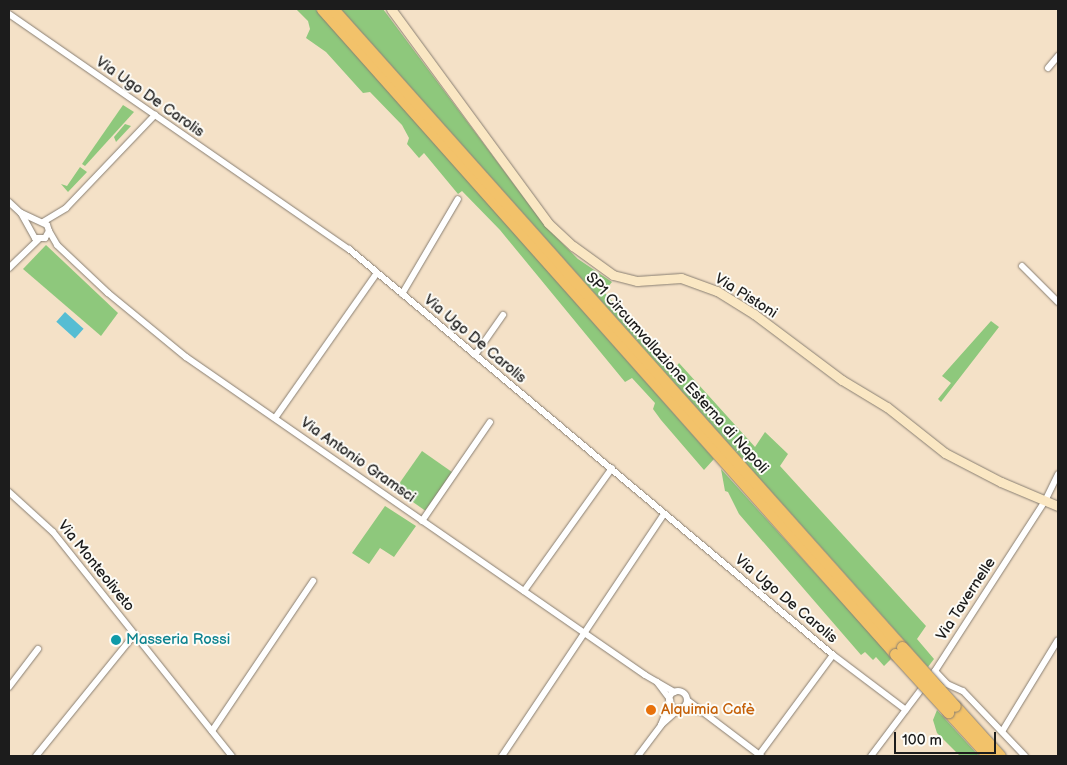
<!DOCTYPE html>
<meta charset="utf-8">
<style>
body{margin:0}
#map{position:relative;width:1067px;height:765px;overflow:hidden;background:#f4e1c7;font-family:"Balsamiq Sans",sans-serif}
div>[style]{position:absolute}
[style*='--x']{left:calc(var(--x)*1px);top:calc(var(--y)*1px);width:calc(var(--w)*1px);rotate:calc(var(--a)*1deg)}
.green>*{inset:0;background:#8ec87c;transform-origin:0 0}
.water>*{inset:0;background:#56bdd3;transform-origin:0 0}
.roads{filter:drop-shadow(0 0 1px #887e72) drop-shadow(0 0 1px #887e72)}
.street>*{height:6px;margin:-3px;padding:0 3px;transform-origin:3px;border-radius:3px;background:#fff}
.street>.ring{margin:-3px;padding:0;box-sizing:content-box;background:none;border:6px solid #fff;border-radius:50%}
.secondary>*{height:9px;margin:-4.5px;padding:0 4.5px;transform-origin:4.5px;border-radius:4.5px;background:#fae7c3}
.highway>*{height:11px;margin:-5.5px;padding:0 5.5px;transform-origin:5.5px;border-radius:5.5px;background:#f2c26a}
.bridges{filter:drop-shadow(0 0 1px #887e72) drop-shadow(0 0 1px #887e72)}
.highway-bridge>*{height:11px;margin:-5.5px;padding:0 5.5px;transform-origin:5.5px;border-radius:5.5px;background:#f2c26a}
.dots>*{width:14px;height:14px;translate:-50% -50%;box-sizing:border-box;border:2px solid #fdfcf7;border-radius:50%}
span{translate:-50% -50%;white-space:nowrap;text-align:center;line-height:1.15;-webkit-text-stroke:4px #fdfcf7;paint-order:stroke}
.street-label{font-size:15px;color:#1c1c1c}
.culture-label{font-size:15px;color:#0d838f}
.left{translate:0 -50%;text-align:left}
.food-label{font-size:15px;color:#c56008}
.frame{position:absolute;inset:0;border:10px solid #1c1c1c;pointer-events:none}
.scale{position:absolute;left:894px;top:732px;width:102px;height:22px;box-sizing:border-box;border:2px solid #1c1c1c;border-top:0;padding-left:6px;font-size:15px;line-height:18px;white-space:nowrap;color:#1c1c1c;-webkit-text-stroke:4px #fdfcf7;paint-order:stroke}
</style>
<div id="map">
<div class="green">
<i style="clip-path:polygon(296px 9px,315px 9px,318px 12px,714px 459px,704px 470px,661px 420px,653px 409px,655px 403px,632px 378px,625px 382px,500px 230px,462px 191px,458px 194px,424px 153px,419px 158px,407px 144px,409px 138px,402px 125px,370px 92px,363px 93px,326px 52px,306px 38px,310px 29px,308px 21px)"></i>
<i style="clip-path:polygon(341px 9px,383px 9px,545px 226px,578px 259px,612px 282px,604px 292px,622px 312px,676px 367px,679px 363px,755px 447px,765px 432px,788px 454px,780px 466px,926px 626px,917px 639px,934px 659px,928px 667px)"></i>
<i style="clip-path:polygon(123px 105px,134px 112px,85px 166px,82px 164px)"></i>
<i style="clip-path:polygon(125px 124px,131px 126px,116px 142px,114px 137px)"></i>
<i style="clip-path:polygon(80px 167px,87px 172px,68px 192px,61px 184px,67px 186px)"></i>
<i style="clip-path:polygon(46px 245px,118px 313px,101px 336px,23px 269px)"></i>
<i style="clip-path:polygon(991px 321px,999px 327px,941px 402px,938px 399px,951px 383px,942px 376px)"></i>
<i style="left:422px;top:451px;width:37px;height:47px;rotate:35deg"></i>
<i style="clip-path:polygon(721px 469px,883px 648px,891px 659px,884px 666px,876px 657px,873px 660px,865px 652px,861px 655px,739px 514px,728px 492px,725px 491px)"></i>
<i style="clip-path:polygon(385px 506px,416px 526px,394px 557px,380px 548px,369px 564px,352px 553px)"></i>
<i style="clip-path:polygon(937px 710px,979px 756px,960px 756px,937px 733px,933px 720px)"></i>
</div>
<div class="water">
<i style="left:65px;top:312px;width:25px;height:13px;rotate:42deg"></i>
</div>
<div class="roads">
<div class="street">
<i style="--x:9;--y:14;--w:413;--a:34.7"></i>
<i style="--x:349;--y:249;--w:632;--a:39.99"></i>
<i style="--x:833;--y:655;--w:91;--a:37"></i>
<i style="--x:1048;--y:68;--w:16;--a:-50"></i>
<i style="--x:9;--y:202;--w:16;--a:43"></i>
<i style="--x:21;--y:213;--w:29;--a:61"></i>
<i style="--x:35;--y:238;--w:10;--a:0"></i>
<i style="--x:45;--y:238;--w:8;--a:-60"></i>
<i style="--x:49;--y:231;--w:6;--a:-108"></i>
<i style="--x:47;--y:225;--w:29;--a:-155"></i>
<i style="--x:43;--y:222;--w:27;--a:-31"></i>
<i style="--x:66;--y:208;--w:129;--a:-46.3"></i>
<i style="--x:49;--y:231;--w:16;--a:60"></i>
<i style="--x:57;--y:245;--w:70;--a:43.3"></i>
<i style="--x:108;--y:293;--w:101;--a:39.4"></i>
<i style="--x:186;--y:357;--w:558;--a:34.71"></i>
<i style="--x:645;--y:675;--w:34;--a:30"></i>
<i style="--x:1022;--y:266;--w:51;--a:45"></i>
<i style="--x:9;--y:268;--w:40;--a:-44"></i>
<i style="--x:402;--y:294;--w:110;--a:-59.5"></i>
<i style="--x:475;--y:355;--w:49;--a:-55"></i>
<i style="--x:275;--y:418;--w:177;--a:-54.9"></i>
<i style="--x:9;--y:492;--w:59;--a:42.3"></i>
<i style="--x:53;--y:532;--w:287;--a:51.4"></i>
<i style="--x:422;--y:521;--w:120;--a:-55.5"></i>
<i style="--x:524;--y:591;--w:151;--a:-54.4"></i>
<i style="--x:935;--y:671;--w:18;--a:47"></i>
<i style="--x:947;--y:684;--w:17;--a:24"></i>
<i style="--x:963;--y:691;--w:90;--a:46.4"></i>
<i style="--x:657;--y:682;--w:21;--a:53"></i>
<i style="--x:9;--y:687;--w:48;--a:-52.7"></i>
<i class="ring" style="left:669px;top:691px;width:12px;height:12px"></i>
<i style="--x:687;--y:700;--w:93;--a:37.1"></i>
<i style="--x:684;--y:707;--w:19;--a:16"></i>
<i style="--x:661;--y:725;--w:26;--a:-69"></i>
<i style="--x:1003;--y:730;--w:105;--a:-58.6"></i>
<i style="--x:212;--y:731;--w:181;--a:-56"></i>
<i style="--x:759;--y:755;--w:124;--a:-53.5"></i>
<i style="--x:36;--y:756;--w:156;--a:-51"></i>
<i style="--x:502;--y:756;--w:288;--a:-56.2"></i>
<i style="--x:638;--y:756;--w:39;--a:-53"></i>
<i style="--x:661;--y:725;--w:24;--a:-42"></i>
<i style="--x:871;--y:756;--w:106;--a:-53"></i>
<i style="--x:935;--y:671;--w:202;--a:-57.1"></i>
<i style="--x:1045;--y:501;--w:30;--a:-64"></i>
</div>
<div class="secondary">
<i style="--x:391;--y:9;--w:265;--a:53.7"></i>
<i style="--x:548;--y:223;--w:34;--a:43"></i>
<i style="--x:573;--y:246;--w:49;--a:35.9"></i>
<i style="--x:613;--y:275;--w:25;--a:14"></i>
<i style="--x:637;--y:281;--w:44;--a:-3.9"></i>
<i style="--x:681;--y:278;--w:38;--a:20"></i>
<i style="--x:717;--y:291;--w:44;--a:31.9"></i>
<i style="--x:754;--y:314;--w:110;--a:36.9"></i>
<i style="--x:842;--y:380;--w:52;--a:31"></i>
<i style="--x:887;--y:407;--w:74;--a:38.4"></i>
<i style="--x:945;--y:453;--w:63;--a:27.4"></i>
<i style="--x:1001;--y:482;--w:62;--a:22.8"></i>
</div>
<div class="highway">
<i style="--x:322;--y:9;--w:863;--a:48.38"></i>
<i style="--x:333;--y:9;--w:855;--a:48.27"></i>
<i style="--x:955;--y:706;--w:67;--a:48"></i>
<i style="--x:948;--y:712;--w:59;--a:47.7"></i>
</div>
</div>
<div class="bridges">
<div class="highway-bridge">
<i style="--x:902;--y:647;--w:79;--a:48.1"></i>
<i style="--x:895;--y:654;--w:79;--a:47.6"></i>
</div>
</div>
<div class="dots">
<i style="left:116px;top:640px;background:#0f9aa8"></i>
<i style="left:651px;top:710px;background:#e8710a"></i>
</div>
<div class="street-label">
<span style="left:150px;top:97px;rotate:35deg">Via Ugo De Carolis</span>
<span style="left:746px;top:296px;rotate:32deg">Via Pistoni</span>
<span style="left:475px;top:339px;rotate:40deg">Via Ugo De Carolis</span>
<span style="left:677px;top:373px;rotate:48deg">SP1 Circumvallazione Esterna di Napoli</span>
<span style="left:358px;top:460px;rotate:35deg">Via Antonio Gramsci</span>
<span style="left:96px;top:566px;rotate:51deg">Via Monteoliveto</span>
<span style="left:786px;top:599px;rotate:40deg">Via Ugo De Carolis</span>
<span style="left:966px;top:599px;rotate:-57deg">Via Tavernelle</span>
</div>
<div class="culture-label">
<span class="left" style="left:126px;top:640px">Masseria Rossi</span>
</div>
<div class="food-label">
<span class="left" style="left:661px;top:710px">Alquimia Cafè</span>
</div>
<div class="frame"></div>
<div class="scale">100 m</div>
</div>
